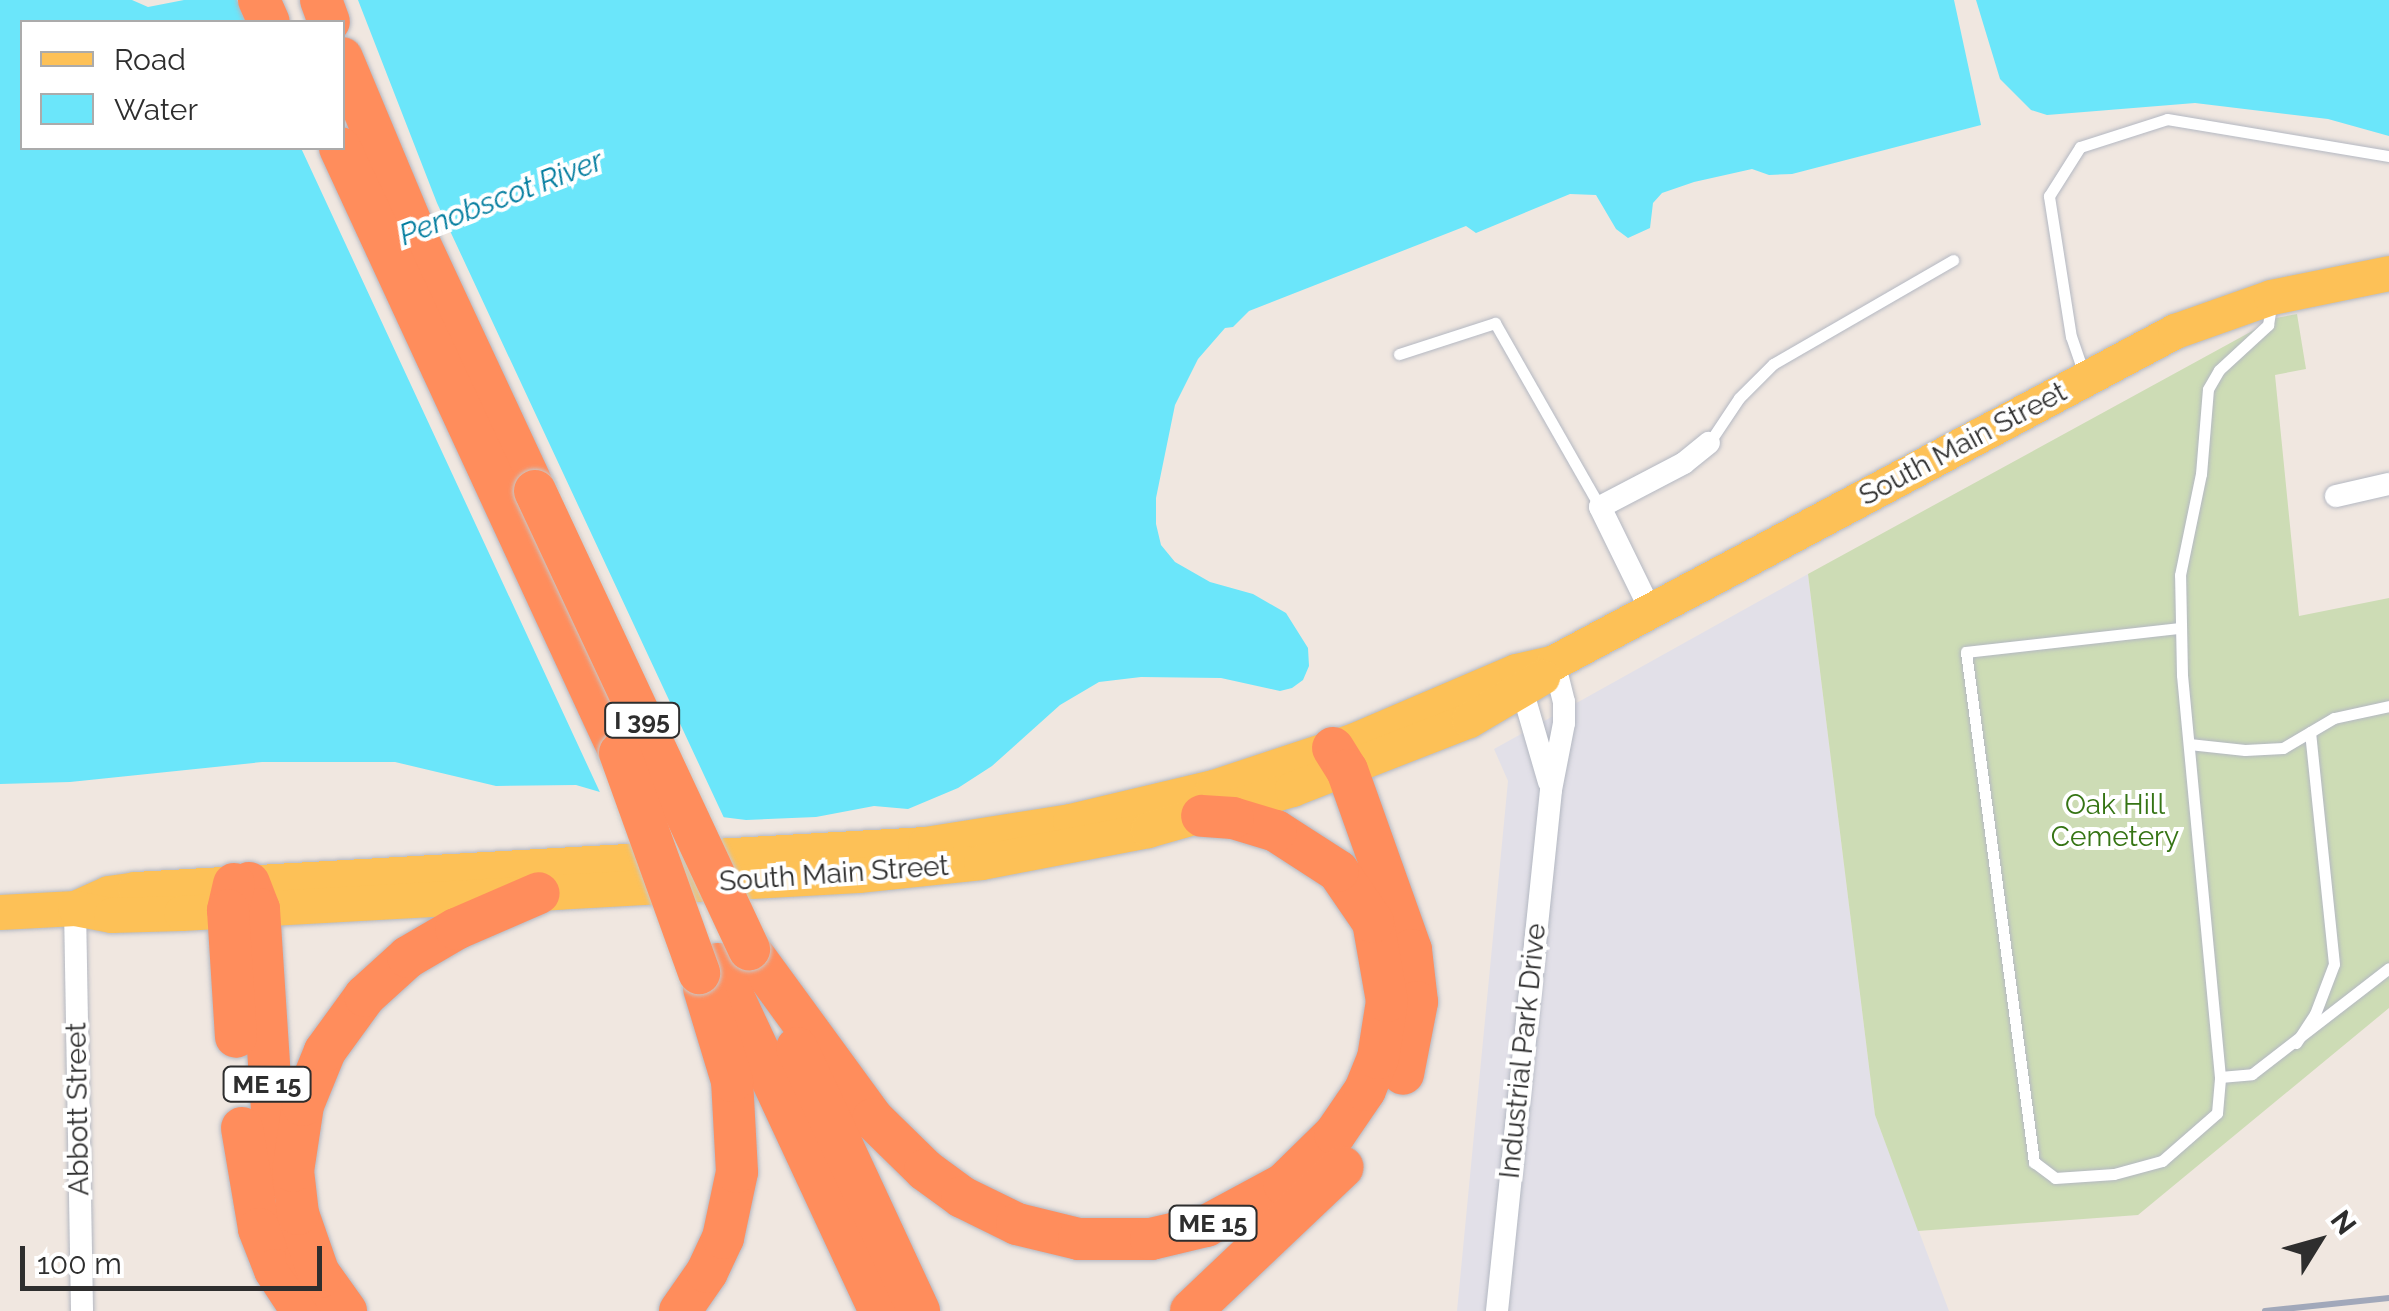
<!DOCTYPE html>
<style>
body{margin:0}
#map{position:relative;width:2389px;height:1311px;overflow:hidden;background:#f0e7e0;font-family:Raleway,sans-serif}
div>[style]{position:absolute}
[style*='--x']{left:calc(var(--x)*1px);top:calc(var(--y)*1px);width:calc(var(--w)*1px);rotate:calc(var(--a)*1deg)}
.industrial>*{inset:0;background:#e2e0e8}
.cemetery>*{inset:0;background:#cddcb5}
.water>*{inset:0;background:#6be6fa}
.pier>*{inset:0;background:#f0e7e0}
.roads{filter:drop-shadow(0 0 2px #b4b8c2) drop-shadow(0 0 2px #b4b8c2)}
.service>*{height:11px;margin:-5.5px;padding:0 5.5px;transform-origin:5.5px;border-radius:5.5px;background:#fff}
.minor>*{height:22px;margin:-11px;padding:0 11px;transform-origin:11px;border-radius:11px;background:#fff}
.primary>*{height:35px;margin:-17.5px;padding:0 17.5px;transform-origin:17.5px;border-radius:17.5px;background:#fdc157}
.motorway>*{height:42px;margin:-21px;padding:0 21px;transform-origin:21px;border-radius:21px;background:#ff8d5c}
.rail>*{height:6px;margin:-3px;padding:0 3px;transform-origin:3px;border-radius:3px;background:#a1a8ba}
.bridges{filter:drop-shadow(0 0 2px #c9c9c9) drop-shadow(0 0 2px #c9c9c9)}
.motorway-bridge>*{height:42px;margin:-21px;padding:0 21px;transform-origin:21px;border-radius:21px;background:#ff8d5c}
span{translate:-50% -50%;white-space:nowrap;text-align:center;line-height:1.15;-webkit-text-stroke:8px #fff;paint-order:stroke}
.shield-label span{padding:2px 8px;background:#fff;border:2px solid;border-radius:8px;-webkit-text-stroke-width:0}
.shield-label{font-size:25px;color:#2e2e2e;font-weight:700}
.street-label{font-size:28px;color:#2e2e2e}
.park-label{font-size:28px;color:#357414}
.water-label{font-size:30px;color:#037d9f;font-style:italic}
.legend{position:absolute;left:20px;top:20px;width:325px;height:130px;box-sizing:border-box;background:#fff;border:2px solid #ababab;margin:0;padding:12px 18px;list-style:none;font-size:30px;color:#2e2e2e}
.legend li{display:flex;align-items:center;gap:20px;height:50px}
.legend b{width:50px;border:2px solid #ababab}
.north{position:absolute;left:2269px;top:1191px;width:100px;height:100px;-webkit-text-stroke:8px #fff;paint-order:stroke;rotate:53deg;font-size:28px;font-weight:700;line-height:40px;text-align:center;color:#2e2e2e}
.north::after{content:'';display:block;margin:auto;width:35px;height:45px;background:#2e2e2e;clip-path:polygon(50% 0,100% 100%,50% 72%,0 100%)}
.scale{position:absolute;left:20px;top:1246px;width:302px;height:45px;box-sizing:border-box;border:5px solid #2e2e2e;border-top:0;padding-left:12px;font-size:30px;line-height:35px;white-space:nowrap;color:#2e2e2e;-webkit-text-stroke:8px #fff;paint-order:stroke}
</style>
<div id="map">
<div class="industrial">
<i style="clip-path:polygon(1808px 574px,1875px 1115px,1949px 1311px,1457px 1311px,1508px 781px,1494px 749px)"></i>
</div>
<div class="cemetery">
<i style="clip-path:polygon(2297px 314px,2306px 369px,2275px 375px,2299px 616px,2389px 598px,2389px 1008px,2138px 1215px,1918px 1231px,1875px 1115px,1808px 574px,2276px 318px)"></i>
</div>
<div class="water">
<i style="clip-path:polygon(evenodd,0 0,132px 0,148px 7px,184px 0,1954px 0,1981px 125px,1792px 174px,1769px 175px,1752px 169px,1694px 182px,1662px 193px,1653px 203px,1650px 228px,1628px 238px,1616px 229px,1596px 195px,1570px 194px,1476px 233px,1466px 226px,1249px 311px,1233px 327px,1225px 328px,1198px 359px,1175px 405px,1156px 498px,1156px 524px,1161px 545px,1175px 562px,1210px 582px,1253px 594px,1286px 613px,1308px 648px,1309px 666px,1303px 680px,1292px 688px,1280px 691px,1221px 678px,1141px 677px,1099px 682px,1060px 705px,992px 766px,958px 788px,908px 809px,874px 806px,816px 817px,746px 820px,658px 809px,576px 785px,496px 786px,395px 762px,262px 762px,70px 782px,0 784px,0 0,22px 22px,342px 22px,342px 148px,22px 148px,22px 22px)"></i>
<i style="clip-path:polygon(1976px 0,2389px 0,2389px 136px,2328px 119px,2195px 103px,2047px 115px,2031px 110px,2000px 79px)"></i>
</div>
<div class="pier">
<i style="clip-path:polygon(237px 0,358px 0,437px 203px,725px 820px,657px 814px,604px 801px,301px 148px,342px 148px,342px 22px,246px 22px)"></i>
</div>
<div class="roads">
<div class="service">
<i style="--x:1399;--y:354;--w:101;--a:-17.9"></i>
<i style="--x:1495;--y:323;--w:212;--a:60.3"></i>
<i style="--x:2084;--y:374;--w:39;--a:-109"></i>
<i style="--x:2071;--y:337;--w:143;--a:-98.9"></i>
<i style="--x:2049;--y:196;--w:58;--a:-57.7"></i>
<i style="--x:2080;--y:147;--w:91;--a:-17.8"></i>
<i style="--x:2167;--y:119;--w:225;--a:9.5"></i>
<i style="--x:1709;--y:443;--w:54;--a:-56.3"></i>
<i style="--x:1739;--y:398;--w:48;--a:-45"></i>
<i style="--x:1773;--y:364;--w:208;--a:-30"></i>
<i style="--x:2179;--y:628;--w:214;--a:173.6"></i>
<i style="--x:1966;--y:652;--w:515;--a:82.41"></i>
<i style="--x:2034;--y:1162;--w:26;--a:37"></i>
<i style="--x:2055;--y:1178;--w:59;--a:-3.9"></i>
<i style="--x:2114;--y:1174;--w:50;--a:-15.2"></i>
<i style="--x:2162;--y:1161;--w:73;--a:-41.1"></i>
<i style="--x:2217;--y:1113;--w:36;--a:-85"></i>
<i style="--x:2220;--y:1077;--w:404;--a:-95.4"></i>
<i style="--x:2182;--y:675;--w:100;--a:-91.1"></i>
<i style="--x:2180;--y:575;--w:103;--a:-78.3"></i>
<i style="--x:2201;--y:474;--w:85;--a:-85.3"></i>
<i style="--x:2208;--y:389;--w:22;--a:-60"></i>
<i style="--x:2219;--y:370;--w:67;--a:-42.6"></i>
<i style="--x:2268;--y:325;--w:24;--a:-81"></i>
<i style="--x:2189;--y:744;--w:56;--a:6.1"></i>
<i style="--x:2245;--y:750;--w:38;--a:-3"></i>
<i style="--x:2283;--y:748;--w:59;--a:-30.5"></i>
<i style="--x:2334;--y:718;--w:56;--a:-12.3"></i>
<i style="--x:2296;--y:1043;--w:35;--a:-57"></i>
<i style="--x:2315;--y:1014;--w:53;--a:-69.2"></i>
<i style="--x:2334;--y:964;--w:233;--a:-95.9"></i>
<i style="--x:2220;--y:1077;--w:32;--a:-5"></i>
<i style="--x:2252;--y:1074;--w:173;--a:-37.7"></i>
</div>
<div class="minor">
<i style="--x:2336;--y:496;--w:54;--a:-12.8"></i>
<i style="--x:1651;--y:611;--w:116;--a:-116.1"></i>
<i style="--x:1600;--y:507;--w:95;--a:-27.6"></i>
<i style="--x:1684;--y:463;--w:32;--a:-39"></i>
<i style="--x:1519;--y:679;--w:107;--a:73.8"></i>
<i style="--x:75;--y:908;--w:403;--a:89"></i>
<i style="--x:1497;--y:1311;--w:524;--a:-84.08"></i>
<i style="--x:1551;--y:790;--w:68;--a:-79"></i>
<i style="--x:1564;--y:723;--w:21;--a:-90"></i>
<i style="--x:1564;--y:702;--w:41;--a:-104"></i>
</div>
<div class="primary">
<i style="--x:75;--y:908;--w:36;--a:-24"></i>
<i style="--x:108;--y:893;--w:27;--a:-8"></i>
<i style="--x:135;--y:889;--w:791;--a:-3.26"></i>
<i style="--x:925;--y:844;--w:147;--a:-9"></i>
<i style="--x:1070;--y:821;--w:147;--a:-13.4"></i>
<i style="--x:1213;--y:787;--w:146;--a:-18.3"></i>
<i style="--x:1352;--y:741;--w:178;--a:-23.1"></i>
<i style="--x:1516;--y:671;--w:39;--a:-13"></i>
<i style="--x:1554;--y:662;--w:704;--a:-28.06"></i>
<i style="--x:2175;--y:331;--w:102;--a:-19.5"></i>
<i style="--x:2271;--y:297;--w:120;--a:-11.5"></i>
<i style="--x:0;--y:912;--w:75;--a:-3.1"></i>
<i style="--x:75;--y:908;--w:37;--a:11"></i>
<i style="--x:111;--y:915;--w:70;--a:-1.6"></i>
<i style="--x:181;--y:913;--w:678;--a:-3.21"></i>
<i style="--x:858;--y:875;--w:124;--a:-6"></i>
<i style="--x:981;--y:862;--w:170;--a:-10.8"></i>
<i style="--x:1148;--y:830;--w:150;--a:-15.9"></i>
<i style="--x:1292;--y:789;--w:190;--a:-21.3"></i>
<i style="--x:1469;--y:720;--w:85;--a:-30.5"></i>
</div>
<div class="motorway">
<i style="--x:259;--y:0;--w:24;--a:66"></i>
<i style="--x:321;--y:0;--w:23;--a:70"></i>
<i style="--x:342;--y:58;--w:197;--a:67.3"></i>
<i style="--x:418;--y:240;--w:277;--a:65"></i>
<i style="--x:340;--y:148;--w:667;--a:65.16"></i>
<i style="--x:1333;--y:748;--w:26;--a:58"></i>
<i style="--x:1347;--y:770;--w:191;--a:70.4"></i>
<i style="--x:1411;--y:950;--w:52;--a:83.4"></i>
<i style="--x:1417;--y:1002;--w:73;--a:101"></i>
<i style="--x:249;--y:883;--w:28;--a:69"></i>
<i style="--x:259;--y:909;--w:267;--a:86.3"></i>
<i style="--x:234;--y:884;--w:27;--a:103"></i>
<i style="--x:228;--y:910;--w:127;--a:86.4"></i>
<i style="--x:749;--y:949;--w:210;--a:53.9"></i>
<i style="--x:873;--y:1119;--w:73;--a:44.4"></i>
<i style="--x:925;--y:1170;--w:46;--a:36.1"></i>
<i style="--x:962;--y:1197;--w:61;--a:26.1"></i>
<i style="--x:1017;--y:1224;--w:64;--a:13.6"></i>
<i style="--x:1079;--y:1239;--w:72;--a:0"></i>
<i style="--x:1151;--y:1239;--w:57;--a:-13.3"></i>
<i style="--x:1206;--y:1226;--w:89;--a:-28.3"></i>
<i style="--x:1284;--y:1184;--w:71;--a:-44.4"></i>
<i style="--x:1335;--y:1134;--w:53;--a:-55.7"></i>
<i style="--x:1365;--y:1090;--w:35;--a:-68"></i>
<i style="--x:1378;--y:1058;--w:58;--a:-81"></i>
<i style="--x:1387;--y:1001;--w:80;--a:-100"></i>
<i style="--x:1373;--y:922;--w:62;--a:-124.5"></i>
<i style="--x:1338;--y:871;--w:74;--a:-147.2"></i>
<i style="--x:1276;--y:831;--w:45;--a:-163.2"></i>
<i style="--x:1233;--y:818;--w:31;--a:-176"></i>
<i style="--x:718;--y:964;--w:383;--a:65"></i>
<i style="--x:797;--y:1048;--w:290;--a:65.1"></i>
<i style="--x:242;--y:1128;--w:102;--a:80.4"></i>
<i style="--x:259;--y:1229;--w:44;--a:68.7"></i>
<i style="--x:275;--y:1270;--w:49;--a:56.6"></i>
<i style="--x:306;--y:1255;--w:69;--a:54.5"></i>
<i style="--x:320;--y:1277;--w:67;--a:-109.2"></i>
<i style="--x:298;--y:1214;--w:43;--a:-96.6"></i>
<i style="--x:293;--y:1171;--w:67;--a:-81.4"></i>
<i style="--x:303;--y:1105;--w:58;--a:-67.8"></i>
<i style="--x:325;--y:1051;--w:68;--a:-54"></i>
<i style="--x:365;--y:996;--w:58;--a:-42.2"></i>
<i style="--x:408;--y:957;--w:56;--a:-30.3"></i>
<i style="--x:456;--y:929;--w:90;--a:-23.4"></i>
<i style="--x:680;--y:1311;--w:47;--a:-55.3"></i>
<i style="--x:707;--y:1272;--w:38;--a:-65"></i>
<i style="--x:723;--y:1238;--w:67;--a:-78"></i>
<i style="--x:737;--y:1172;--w:91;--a:-93.1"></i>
<i style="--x:732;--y:1081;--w:97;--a:-106.8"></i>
<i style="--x:1191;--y:1311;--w:209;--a:-43.5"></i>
</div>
</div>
<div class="rail">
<i style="--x:2265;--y:1311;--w:125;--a:-6"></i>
</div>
<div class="bridges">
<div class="motorway-bridge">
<i style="--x:535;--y:491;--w:506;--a:64.96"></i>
<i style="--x:620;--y:753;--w:234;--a:70.2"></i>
</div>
</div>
<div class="shield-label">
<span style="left:642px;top:720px">I 395</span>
<span style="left:267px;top:1084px">ME 15</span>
<span style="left:1213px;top:1223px">ME 15</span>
</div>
<div class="street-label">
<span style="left:1963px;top:444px;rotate:-28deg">South Main Street</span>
<span style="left:834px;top:874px;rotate:-4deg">South Main Street</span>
<span style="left:1523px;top:1051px;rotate:-84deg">Industrial Park Drive</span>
<span style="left:78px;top:1109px;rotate:-91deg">Abbott Street</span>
</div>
<div class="park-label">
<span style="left:2115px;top:821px">Oak Hill<br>Cemetery</span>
</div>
<div class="water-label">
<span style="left:501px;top:198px;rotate:-21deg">Penobscot River</span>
</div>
<ul class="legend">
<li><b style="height:12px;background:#fdc157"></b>Road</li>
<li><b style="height:28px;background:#6be6fa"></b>Water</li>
</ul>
<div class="north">N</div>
<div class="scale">100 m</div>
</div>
